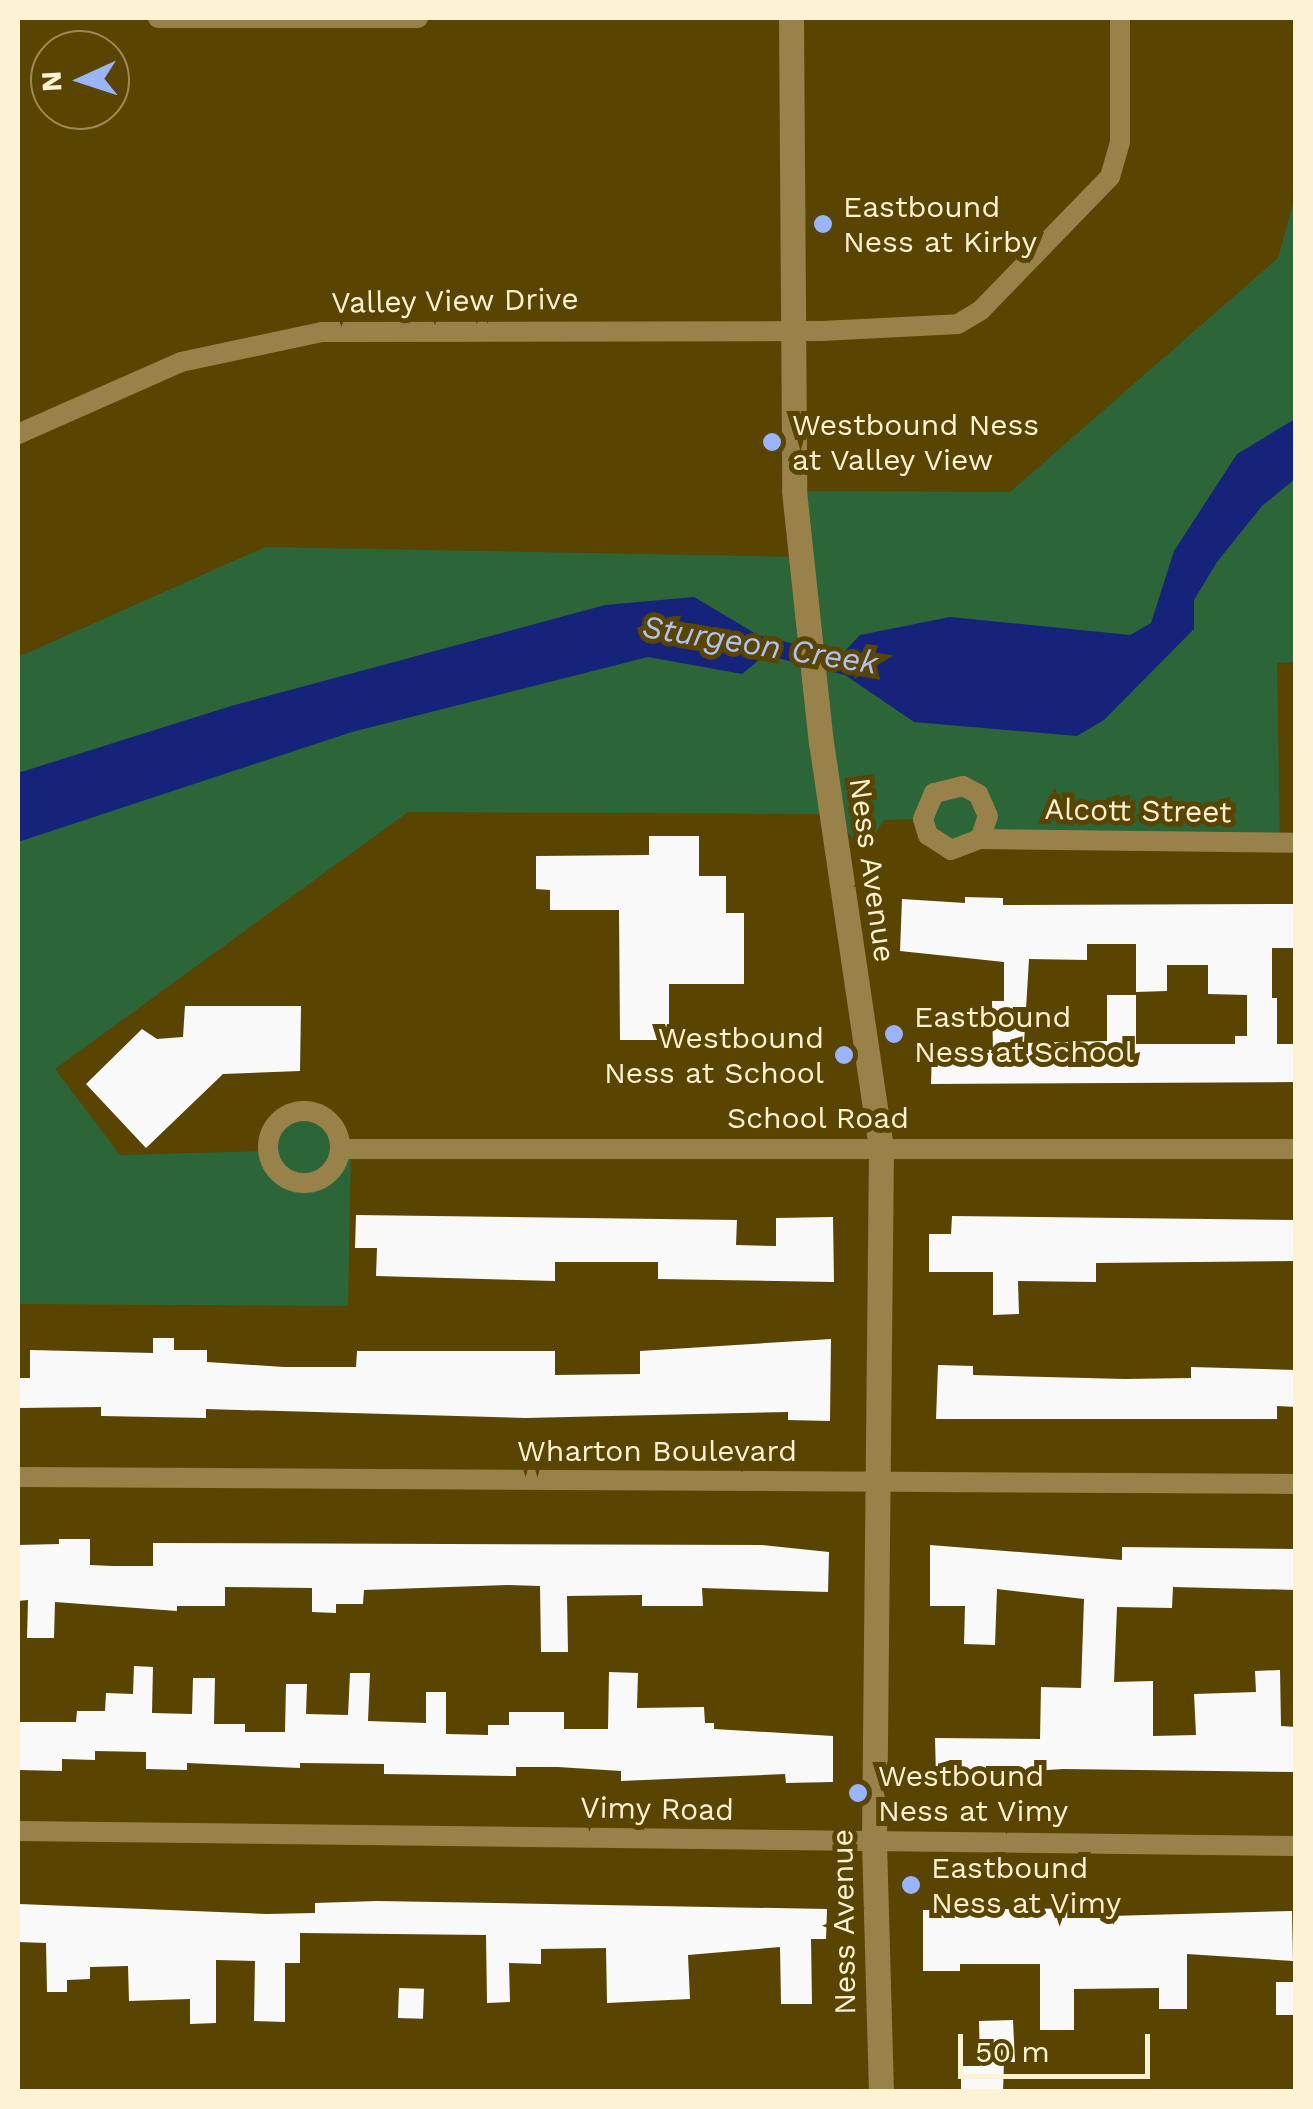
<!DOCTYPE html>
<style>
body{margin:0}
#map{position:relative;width:1313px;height:2109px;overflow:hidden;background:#594402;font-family:"Work Sans",sans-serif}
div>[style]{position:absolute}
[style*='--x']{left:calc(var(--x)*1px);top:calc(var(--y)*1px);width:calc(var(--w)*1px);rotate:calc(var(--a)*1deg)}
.green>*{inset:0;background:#2c6538}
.water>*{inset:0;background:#15247a}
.building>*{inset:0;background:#f9f9f9;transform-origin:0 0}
.minor>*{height:20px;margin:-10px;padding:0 10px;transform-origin:10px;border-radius:10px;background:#99824a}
.minor>.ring{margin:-10px;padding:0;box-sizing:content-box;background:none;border:20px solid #99824a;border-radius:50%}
.tertiary>*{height:25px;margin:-12.5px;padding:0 12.5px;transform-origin:12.5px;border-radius:12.5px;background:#99824a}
.dots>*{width:28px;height:28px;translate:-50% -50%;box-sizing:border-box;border:5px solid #594402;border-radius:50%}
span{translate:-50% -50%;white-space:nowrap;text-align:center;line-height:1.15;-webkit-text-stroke:10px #594402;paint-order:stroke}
.poi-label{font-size:30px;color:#fef2d5}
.left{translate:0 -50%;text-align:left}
.right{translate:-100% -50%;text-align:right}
.street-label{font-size:30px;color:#fef2d5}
.water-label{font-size:32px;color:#b0c2f2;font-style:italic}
.frame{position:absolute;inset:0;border:20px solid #fef2d5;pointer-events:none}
.north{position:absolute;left:30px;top:30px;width:100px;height:100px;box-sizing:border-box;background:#594402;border:2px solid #9b8a56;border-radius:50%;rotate:267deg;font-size:28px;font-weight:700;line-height:40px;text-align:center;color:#fef2d5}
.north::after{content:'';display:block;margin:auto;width:35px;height:45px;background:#9ab5fd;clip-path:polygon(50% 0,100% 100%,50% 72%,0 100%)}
.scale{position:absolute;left:958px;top:2034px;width:192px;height:45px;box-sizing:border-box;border:5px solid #fef2d5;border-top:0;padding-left:12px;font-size:30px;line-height:35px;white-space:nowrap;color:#fef2d5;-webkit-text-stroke:8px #594402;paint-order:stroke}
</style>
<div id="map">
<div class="green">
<i style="clip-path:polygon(1295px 196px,1296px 662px,1277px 663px,1280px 843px,960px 849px,923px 819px,884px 820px,864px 851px,832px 814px,408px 812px,55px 1069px,120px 1155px,267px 1151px,273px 1127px,284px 1116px,309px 1111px,331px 1122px,340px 1149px,351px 1149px,348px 1306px,18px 1304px,18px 657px,265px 547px,800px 557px,794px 491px,1010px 492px,1278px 258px)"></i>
</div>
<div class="water">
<i style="clip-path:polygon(1295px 419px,1295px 479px,1262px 506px,1217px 562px,1194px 600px,1194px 629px,1104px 720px,1077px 736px,914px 722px,845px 675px,765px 655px,742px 674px,648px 657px,352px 732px,18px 842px,18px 773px,231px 706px,605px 605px,694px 597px,758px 635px,841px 655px,860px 635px,950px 617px,1130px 635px,1151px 623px,1174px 551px,1237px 454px)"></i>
</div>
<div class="building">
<i style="clip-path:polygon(649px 836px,699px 836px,699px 876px,726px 876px,726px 913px,744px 913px,744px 984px,669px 984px,669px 1040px,620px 1040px,619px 910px,550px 910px,550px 890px,536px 889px,536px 856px,649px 855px)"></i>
<i style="clip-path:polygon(evenodd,965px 897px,1003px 898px,1003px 905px,1296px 904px,1296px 948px,1272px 948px,1272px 998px,1277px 998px,1277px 1044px,1296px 1044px,1296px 1082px,931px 1084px,932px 1048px,993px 1050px,992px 1001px,1004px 1001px,1004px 962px,900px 951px,902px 899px,965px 903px,965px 897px,1087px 944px,1136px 944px,1136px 992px,1167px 991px,1167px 965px,1208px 965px,1208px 994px,1247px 995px,1247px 1036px,1235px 1036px,1235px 1044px,1136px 1044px,1136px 995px,1107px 995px,1107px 1041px,1024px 1043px,1029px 959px,1087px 960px,1087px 944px)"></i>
<i style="clip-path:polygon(185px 1006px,301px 1006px,300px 1071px,223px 1074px,146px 1148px,86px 1084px,142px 1029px,157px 1039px,183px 1037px)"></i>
<i style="clip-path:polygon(356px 1215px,737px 1220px,736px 1245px,776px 1246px,776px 1218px,833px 1217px,834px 1282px,658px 1279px,658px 1262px,555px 1262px,555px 1281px,376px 1276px,377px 1248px,355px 1248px)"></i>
<i style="clip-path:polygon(952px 1216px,1296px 1220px,1296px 1261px,1096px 1263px,1096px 1282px,1018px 1281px,1019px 1314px,993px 1315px,993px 1272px,929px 1272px,929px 1234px,951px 1234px)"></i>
<i style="clip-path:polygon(153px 1338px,174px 1338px,174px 1350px,207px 1350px,207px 1362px,284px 1367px,356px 1367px,357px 1351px,555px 1351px,555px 1375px,640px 1374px,640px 1351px,831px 1339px,830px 1421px,788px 1420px,788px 1412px,525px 1418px,206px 1409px,206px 1418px,101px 1416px,101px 1407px,18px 1408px,18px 1378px,30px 1378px,30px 1350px,153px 1353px)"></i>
<i style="clip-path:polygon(938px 1365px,973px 1366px,973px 1375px,1125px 1379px,1191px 1378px,1191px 1367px,1296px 1370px,1296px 1407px,1277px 1406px,1277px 1419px,936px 1419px)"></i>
<i style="clip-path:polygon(59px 1539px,90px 1539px,90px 1565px,112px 1566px,153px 1566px,153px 1543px,762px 1545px,829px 1552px,828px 1592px,702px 1588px,703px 1606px,642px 1606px,642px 1595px,567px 1596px,568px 1652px,541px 1652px,540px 1586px,507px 1585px,364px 1590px,363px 1604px,336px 1604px,336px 1613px,312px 1612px,312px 1588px,225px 1587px,225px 1606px,177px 1606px,177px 1611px,55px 1602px,54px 1638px,27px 1638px,28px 1600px,18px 1601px,18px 1545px,59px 1544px)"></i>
<i style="clip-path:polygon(930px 1545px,1122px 1560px,1122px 1547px,1296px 1549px,1296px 1590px,1173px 1587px,1172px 1608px,1117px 1607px,1114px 1682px,1153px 1681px,1153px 1736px,1196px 1735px,1194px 1694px,1256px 1692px,1255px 1671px,1280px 1670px,1281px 1726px,1296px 1727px,1296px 1772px,1063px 1769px,936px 1777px,935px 1738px,1040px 1739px,1041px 1687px,1081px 1688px,1084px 1599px,997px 1589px,995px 1645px,964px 1644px,965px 1606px,930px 1606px)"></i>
<i style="clip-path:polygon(134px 1666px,153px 1667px,152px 1713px,192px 1714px,193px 1678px,215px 1678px,214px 1724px,245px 1724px,245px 1732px,285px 1732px,286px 1684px,307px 1684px,306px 1714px,348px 1715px,350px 1673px,370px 1673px,368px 1721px,426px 1723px,426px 1692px,446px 1692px,446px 1734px,488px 1735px,488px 1725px,509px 1725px,509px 1712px,564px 1712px,564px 1729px,608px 1729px,609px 1672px,638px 1673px,637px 1708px,704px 1707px,705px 1723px,714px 1723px,714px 1729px,833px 1736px,833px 1782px,786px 1783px,785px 1774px,621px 1781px,621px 1771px,558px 1767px,516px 1767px,516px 1776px,384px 1774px,384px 1764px,300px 1763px,300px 1768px,187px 1763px,187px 1770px,146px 1769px,146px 1752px,95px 1751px,95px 1760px,62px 1759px,62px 1771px,19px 1770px,20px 1722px,76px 1722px,77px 1711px,105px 1711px,106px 1693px,133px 1694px)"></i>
<i style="clip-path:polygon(377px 1901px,827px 1909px,826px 1939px,811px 1939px,812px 2004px,781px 2004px,780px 1947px,688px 1955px,690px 1999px,607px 2003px,606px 1948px,541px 1949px,541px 1964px,509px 1963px,510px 2002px,487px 2003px,486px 1935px,300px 1933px,300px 1963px,285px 1963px,285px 2022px,254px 2021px,255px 1961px,216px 1960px,216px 2023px,190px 2024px,190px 1999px,129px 2001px,128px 1966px,90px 1967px,90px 1979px,67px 1980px,67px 1992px,47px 1992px,46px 1943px,18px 1942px,19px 1904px,266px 1914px,315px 1913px,315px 1903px)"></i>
<i style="clip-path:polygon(1110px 1908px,1110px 1916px,1292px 1911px,1293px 1961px,1187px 1954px,1187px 2009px,1159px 2009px,1159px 1988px,1074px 1989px,1074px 2030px,1040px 2030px,1040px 1964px,960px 1964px,960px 1971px,923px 1971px,923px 1910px)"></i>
<i style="left:1276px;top:1982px;width:20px;height:33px"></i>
<i style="left:399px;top:1988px;width:25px;height:30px;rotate:2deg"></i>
<i style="clip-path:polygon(1013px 2020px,1015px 2062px,1004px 2062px,1003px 2092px,961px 2092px,961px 2066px,980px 2066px,979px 2021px)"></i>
</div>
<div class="minor">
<i style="--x:158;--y:18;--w:260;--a:0"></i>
<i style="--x:18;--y:434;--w:178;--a:-23.8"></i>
<i style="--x:181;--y:362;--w:144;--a:-12"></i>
<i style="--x:322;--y:332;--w:500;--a:-0.11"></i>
<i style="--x:822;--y:331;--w:136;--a:-2.9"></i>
<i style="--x:958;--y:324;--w:27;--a:-31"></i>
<i style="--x:981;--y:310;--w:185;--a:-45.9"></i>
<i style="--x:1110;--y:177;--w:37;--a:-74"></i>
<i style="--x:1120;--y:141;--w:123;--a:-90"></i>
<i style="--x:980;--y:839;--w:24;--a:-71"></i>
<i style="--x:988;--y:816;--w:24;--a:-114"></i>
<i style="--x:978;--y:794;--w:17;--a:-152"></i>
<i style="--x:963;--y:786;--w:30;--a:166"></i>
<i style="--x:934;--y:793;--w:28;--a:113"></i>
<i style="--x:923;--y:819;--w:17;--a:73"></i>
<i style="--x:928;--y:835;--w:27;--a:33"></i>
<i style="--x:951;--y:850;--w:31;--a:-21"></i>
<i style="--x:980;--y:839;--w:316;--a:0.7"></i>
<i class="ring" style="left:268px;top:1111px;width:52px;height:52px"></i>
<i style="--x:340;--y:1149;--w:956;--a:0"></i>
<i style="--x:18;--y:1477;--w:1278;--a:0.31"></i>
<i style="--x:18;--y:1831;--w:1278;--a:0.67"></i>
</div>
<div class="tertiary">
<i style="--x:791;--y:18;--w:473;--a:89.6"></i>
<i style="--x:794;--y:491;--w:252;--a:83.9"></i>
<i style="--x:821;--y:742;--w:410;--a:81.6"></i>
<i style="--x:881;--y:1148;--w:694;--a:90.58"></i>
<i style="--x:874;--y:1842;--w:250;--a:88.4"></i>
</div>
<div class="dots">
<i style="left:823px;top:224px;background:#9ab5fd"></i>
<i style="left:772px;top:442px;background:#9ab5fd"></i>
<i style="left:894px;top:1034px;background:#9ab5fd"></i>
<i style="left:844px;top:1055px;background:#9ab5fd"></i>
<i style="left:858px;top:1793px;background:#9ab5fd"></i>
<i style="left:911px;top:1885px;background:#9ab5fd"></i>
</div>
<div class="poi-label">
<span class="left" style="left:843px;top:224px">Eastbound<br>Ness at Kirby</span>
<span class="left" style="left:792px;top:442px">Westbound Ness<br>at Valley View</span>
<span class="left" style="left:914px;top:1034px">Eastbound<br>Ness at School</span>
<span class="right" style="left:824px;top:1055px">Westbound<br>Ness at School</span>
<span class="left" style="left:878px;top:1793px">Westbound<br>Ness at Vimy</span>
<span class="left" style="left:931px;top:1885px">Eastbound<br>Ness at Vimy</span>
</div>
<div class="street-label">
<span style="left:455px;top:301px;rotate:-1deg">Valley View Drive</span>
<span style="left:1138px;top:811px;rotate:1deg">Alcott Street</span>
<span style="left:872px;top:870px;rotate:82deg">Ness Avenue</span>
<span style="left:818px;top:1118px">School Road</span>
<span style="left:657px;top:1451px">Wharton Boulevard</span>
<span style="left:657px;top:1809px;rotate:1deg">Vimy Road</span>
<span style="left:844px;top:1922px;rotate:-91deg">Ness Avenue</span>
</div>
<div class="water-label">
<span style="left:760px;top:645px;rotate:9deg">Sturgeon Creek</span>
</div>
<div class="frame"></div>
<div class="north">N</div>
<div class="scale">50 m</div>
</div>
